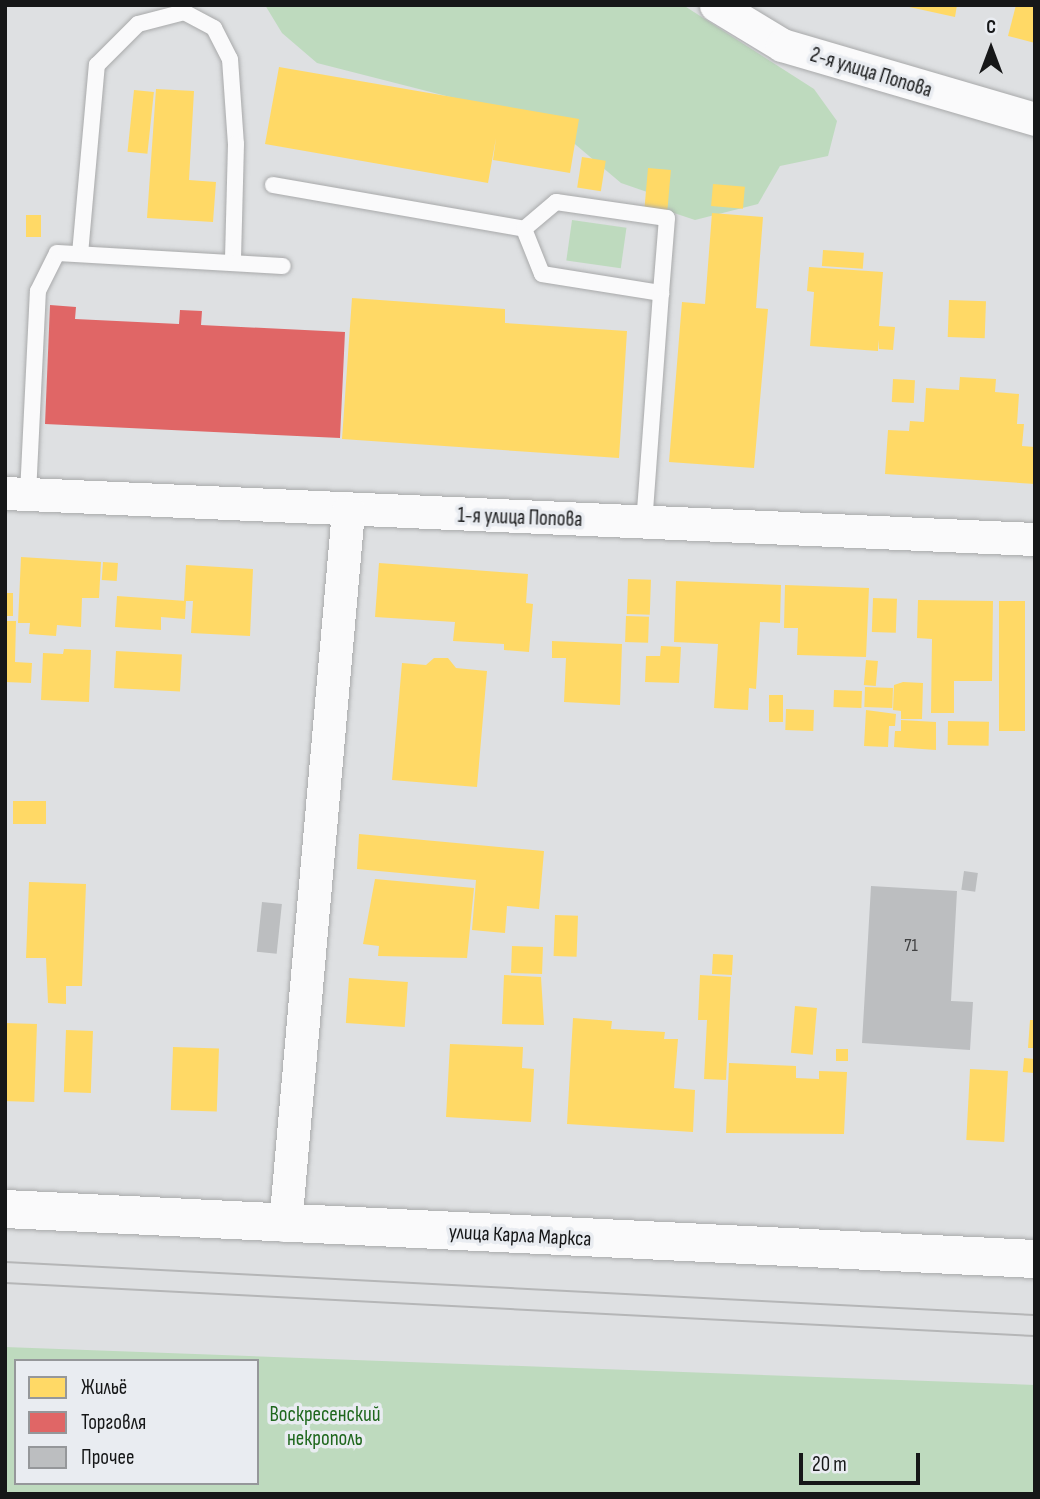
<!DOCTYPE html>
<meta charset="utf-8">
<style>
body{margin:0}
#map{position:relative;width:1040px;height:1499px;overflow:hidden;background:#dee0e2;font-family:"Sofia Sans Condensed",sans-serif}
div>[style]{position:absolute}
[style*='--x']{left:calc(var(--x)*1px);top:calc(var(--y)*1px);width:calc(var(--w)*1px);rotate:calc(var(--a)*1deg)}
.green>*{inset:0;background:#bedabe;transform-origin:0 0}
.homes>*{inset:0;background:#ffd966;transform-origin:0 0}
.shops>*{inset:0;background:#e06666}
.building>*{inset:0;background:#bcbec0;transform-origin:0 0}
.roads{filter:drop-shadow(0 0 2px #a8a9aa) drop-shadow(0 0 2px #a8a9aa)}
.service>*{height:16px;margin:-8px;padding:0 8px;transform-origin:8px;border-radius:8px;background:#fafafb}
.minor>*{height:33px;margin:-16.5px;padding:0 16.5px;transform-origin:16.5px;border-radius:16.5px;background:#fafafb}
.secondary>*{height:38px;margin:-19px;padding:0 19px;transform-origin:19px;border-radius:19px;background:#fafafb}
.tram>*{height:2px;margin:-1px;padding:0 1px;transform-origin:1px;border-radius:1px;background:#b5b6b7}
span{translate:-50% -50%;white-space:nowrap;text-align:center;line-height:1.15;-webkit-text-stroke:7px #e9ecf1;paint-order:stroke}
.number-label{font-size:18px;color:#404142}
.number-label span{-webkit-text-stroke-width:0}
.street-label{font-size:21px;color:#161718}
.park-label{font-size:21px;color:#1f671d}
.frame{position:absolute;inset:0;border:7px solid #161718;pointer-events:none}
.legend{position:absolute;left:14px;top:1359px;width:245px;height:126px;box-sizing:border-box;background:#e9ecf1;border:2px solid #95979a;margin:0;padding:9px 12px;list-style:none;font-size:21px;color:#161718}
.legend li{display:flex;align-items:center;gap:14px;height:35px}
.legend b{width:35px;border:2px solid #95979a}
.north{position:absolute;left:956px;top:14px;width:70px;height:70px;-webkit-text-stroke:5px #e9ecf1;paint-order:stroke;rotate:0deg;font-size:19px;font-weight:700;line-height:28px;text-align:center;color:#161718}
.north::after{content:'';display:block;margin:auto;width:24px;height:32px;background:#161718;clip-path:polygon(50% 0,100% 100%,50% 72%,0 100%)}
.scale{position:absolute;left:799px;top:1453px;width:121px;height:32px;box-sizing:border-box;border:4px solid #161718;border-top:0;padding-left:9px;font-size:21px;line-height:24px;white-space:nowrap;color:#161718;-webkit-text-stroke:5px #e9ecf1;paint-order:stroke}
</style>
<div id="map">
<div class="green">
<i style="clip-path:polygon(265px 5px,683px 5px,814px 89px,837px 121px,828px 156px,780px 166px,758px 204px,695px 220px,671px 212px,650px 193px,621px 183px,563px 134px,532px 118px,317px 63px,282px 33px)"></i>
<i style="left:572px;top:220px;width:55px;height:41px;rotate:8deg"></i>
<i style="clip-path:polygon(evenodd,5px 1347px,1035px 1385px,1035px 1494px,5px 1494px,5px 1347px,16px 1361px,257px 1361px,257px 1483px,16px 1483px,16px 1361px)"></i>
</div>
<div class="homes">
<i style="clip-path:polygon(900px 5px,957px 5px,955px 17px)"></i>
<i style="clip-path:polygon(1016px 5px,1035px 5px,1035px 43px,1008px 36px)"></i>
<i style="clip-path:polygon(279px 67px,579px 119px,570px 173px,493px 160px,496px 138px,488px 183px,265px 144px)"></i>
<i style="clip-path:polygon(156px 89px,194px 91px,189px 180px,216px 182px,213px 222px,147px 218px)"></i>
<i style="left:134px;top:90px;width:20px;height:62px;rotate:6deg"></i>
<i style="left:582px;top:157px;width:24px;height:31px;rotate:9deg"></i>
<i style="left:648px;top:168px;width:23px;height:41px;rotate:5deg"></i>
<i style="left:713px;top:184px;width:32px;height:22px;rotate:5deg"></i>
<i style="clip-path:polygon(712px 213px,763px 217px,756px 308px,768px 309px,754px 468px,669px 462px,682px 302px,705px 304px)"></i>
<i style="left:26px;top:215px;width:15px;height:22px"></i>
<i style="left:823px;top:250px;width:41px;height:16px;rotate:4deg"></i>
<i style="clip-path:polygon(809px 267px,883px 272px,879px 326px,895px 327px,893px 350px,879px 349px,878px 340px,878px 351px,810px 346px,814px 292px,807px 291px)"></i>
<i style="clip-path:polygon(352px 298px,505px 309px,505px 323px,627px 331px,619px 458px,342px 439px)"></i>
<i style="left:949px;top:300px;width:37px;height:37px;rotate:2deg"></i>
<i style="clip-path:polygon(960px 377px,996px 379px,995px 392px,1019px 394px,1017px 424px,1024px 424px,1022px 446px,1035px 447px,1035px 484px,885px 474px,888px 430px,909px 431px,910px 421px,924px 422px,926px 388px,959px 390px)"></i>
<i style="left:893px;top:379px;width:22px;height:23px;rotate:3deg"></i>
<i style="clip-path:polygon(21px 557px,101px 562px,99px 598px,82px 598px,81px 627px,57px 625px,56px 636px,29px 634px,30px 623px,18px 623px)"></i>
<i style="left:103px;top:562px;width:15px;height:18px;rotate:4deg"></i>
<i style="clip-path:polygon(379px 563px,528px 574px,526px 603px,533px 604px,529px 652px,504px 650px,504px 644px,453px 641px,455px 622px,375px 617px)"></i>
<i style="clip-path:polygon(186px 565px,253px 569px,250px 636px,191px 633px,193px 601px,184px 601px)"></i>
<i style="left:628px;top:579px;width:23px;height:35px;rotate:2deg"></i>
<i style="clip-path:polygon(676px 581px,781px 585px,780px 623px,760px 622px,756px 689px,749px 688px,748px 710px,714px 708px,718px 644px,674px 642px)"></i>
<i style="clip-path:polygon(785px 585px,869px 588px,866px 657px,797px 655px,798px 628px,784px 628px)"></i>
<i style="left:5px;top:593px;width:8px;height:23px"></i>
<i style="clip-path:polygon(117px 596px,186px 601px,185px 619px,161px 617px,161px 630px,115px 627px)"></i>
<i style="left:873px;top:598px;width:24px;height:34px;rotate:2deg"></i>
<i style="clip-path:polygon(918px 600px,993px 601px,992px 681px,954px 681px,954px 713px,931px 713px,932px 639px,917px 638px)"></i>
<i style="left:999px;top:601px;width:26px;height:130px"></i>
<i style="left:626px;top:616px;width:23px;height:26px;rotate:2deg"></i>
<i style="clip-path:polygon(5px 621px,16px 621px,15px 662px,32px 663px,31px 683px,5px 682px)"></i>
<i style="clip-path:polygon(552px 641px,622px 644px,620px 705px,564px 702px,566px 658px,552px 658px)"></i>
<i style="clip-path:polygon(661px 646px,681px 647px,679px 683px,645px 682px,646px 656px,660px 656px)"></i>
<i style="clip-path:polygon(64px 649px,91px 650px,89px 702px,41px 700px,43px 653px,63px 654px)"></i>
<i style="left:116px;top:651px;width:66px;height:37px;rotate:3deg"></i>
<i style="clip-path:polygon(434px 658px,448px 658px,456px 668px,487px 671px,477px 787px,392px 780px,402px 663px,426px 665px)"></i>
<i style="left:866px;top:660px;width:12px;height:25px;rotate:5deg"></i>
<i style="clip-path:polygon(903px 682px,923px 683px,922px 719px,901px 719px,901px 711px,893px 710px,894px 685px)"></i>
<i style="left:865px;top:687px;width:28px;height:20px;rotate:2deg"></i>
<i style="left:834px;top:690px;width:28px;height:17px;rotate:2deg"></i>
<i style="left:769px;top:695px;width:14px;height:27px"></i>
<i style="left:786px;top:709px;width:28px;height:21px;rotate:2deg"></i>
<i style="clip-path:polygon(866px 710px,896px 714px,895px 726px,889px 726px,888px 747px,864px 746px)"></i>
<i style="clip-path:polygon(901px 720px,936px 722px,936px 750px,894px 747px,895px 731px,901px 731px)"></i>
<i style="left:948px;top:721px;width:41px;height:24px;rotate:1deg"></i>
<i style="left:13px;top:801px;width:33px;height:23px"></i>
<i style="clip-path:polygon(359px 834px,544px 851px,539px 909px,507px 906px,505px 933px,472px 930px,476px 880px,357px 869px)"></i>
<i style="clip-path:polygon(375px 879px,474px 888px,467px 958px,378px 956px,379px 946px,363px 944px)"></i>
<i style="clip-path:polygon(29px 882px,86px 884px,82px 986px,66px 986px,66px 1004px,48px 1003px,46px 958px,26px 958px)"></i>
<i style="left:555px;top:915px;width:23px;height:41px;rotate:2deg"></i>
<i style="left:512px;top:946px;width:31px;height:27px;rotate:2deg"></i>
<i style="left:713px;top:954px;width:20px;height:20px;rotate:3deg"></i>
<i style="clip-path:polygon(504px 975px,541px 977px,544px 1025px,502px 1024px)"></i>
<i style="clip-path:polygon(700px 975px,731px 977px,726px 1080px,704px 1079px,707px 1020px,698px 1020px)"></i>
<i style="left:349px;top:978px;width:59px;height:45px;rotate:4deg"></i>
<i style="left:795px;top:1006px;width:22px;height:47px;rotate:5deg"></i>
<i style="clip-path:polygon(573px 1018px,612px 1021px,611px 1029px,665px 1032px,664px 1039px,678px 1039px,674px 1088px,695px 1090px,693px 1132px,567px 1124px)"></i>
<i style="clip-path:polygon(1030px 1020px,1035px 1020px,1035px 1048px,1028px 1048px)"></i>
<i style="left:5px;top:1023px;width:32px;height:78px;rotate:2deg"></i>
<i style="left:66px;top:1030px;width:27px;height:62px;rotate:2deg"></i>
<i style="clip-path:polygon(450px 1044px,523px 1047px,522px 1068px,534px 1069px,531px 1122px,446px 1117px)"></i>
<i style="left:173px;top:1047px;width:46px;height:63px;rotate:2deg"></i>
<i style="left:836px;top:1049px;width:12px;height:12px"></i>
<i style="left:1024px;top:1058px;width:11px;height:14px;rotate:5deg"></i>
<i style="clip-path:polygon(729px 1063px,796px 1066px,796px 1078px,819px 1079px,819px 1071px,847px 1072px,844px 1134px,726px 1133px)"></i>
<i style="left:970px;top:1069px;width:38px;height:71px;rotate:3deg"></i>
</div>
<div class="shops">
<i style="clip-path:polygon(50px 305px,76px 307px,75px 319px,179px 324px,180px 310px,202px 311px,201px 325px,345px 332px,340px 438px,45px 424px)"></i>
</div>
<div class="building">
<i style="left:964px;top:871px;width:14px;height:19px;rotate:8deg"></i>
<i style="clip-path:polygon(871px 886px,957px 891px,951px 1001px,973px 1002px,970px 1050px,862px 1043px)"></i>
<i style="left:262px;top:902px;width:20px;height:50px;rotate:6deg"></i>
</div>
<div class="roads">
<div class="service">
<i style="--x:273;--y:185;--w:255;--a:9.9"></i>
<i style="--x:524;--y:229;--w:48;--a:68.2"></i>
<i style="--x:542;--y:274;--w:121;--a:9.1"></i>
<i style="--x:661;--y:293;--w:231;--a:94.2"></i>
<i style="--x:524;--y:229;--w:42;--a:-40.2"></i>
<i style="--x:556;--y:202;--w:112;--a:8.2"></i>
<i style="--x:667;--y:218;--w:75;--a:94.6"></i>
<i style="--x:80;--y:254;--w:190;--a:-84.9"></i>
<i style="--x:97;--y:65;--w:58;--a:-45"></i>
<i style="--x:138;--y:24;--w:48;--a:-14.6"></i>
<i style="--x:184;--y:12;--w:34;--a:28"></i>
<i style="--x:214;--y:28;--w:35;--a:63"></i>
<i style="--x:230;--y:59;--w:85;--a:86"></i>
<i style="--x:236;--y:144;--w:118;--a:91.5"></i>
<i style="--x:28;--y:494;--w:203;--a:-87.2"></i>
<i style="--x:38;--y:291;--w:42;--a:-63.4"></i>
<i style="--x:57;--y:253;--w:226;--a:3.3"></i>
</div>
<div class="minor">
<i style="--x:716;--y:5;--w:77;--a:31.2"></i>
<i style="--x:782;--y:45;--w:264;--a:16.3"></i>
<i style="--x:5;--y:493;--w:1031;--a:2.56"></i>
<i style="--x:285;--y:1225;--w:717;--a:-84.96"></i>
</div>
<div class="secondary">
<i style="--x:5;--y:1209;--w:1031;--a:2.78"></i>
</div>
</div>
<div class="tram">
<i style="--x:5;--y:1262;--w:1031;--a:2.95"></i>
<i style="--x:5;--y:1283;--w:1031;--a:2.95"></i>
</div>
<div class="number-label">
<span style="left:911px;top:946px">71</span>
</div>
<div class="street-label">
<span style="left:871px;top:73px;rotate:17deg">2-я улица Попова</span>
<span style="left:520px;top:518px;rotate:2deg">1-я улица Попова</span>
<span style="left:520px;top:1236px;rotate:3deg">улица Карла Маркса</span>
</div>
<div class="park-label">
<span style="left:325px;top:1427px">Воскресенский<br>некрополь</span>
</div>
<div class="frame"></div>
<ul class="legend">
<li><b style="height:19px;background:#ffd966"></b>Жильё</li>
<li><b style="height:19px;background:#e06666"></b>Торговля</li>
<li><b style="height:19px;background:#bcbec0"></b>Прочее</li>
</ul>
<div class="north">С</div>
<div class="scale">20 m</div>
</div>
